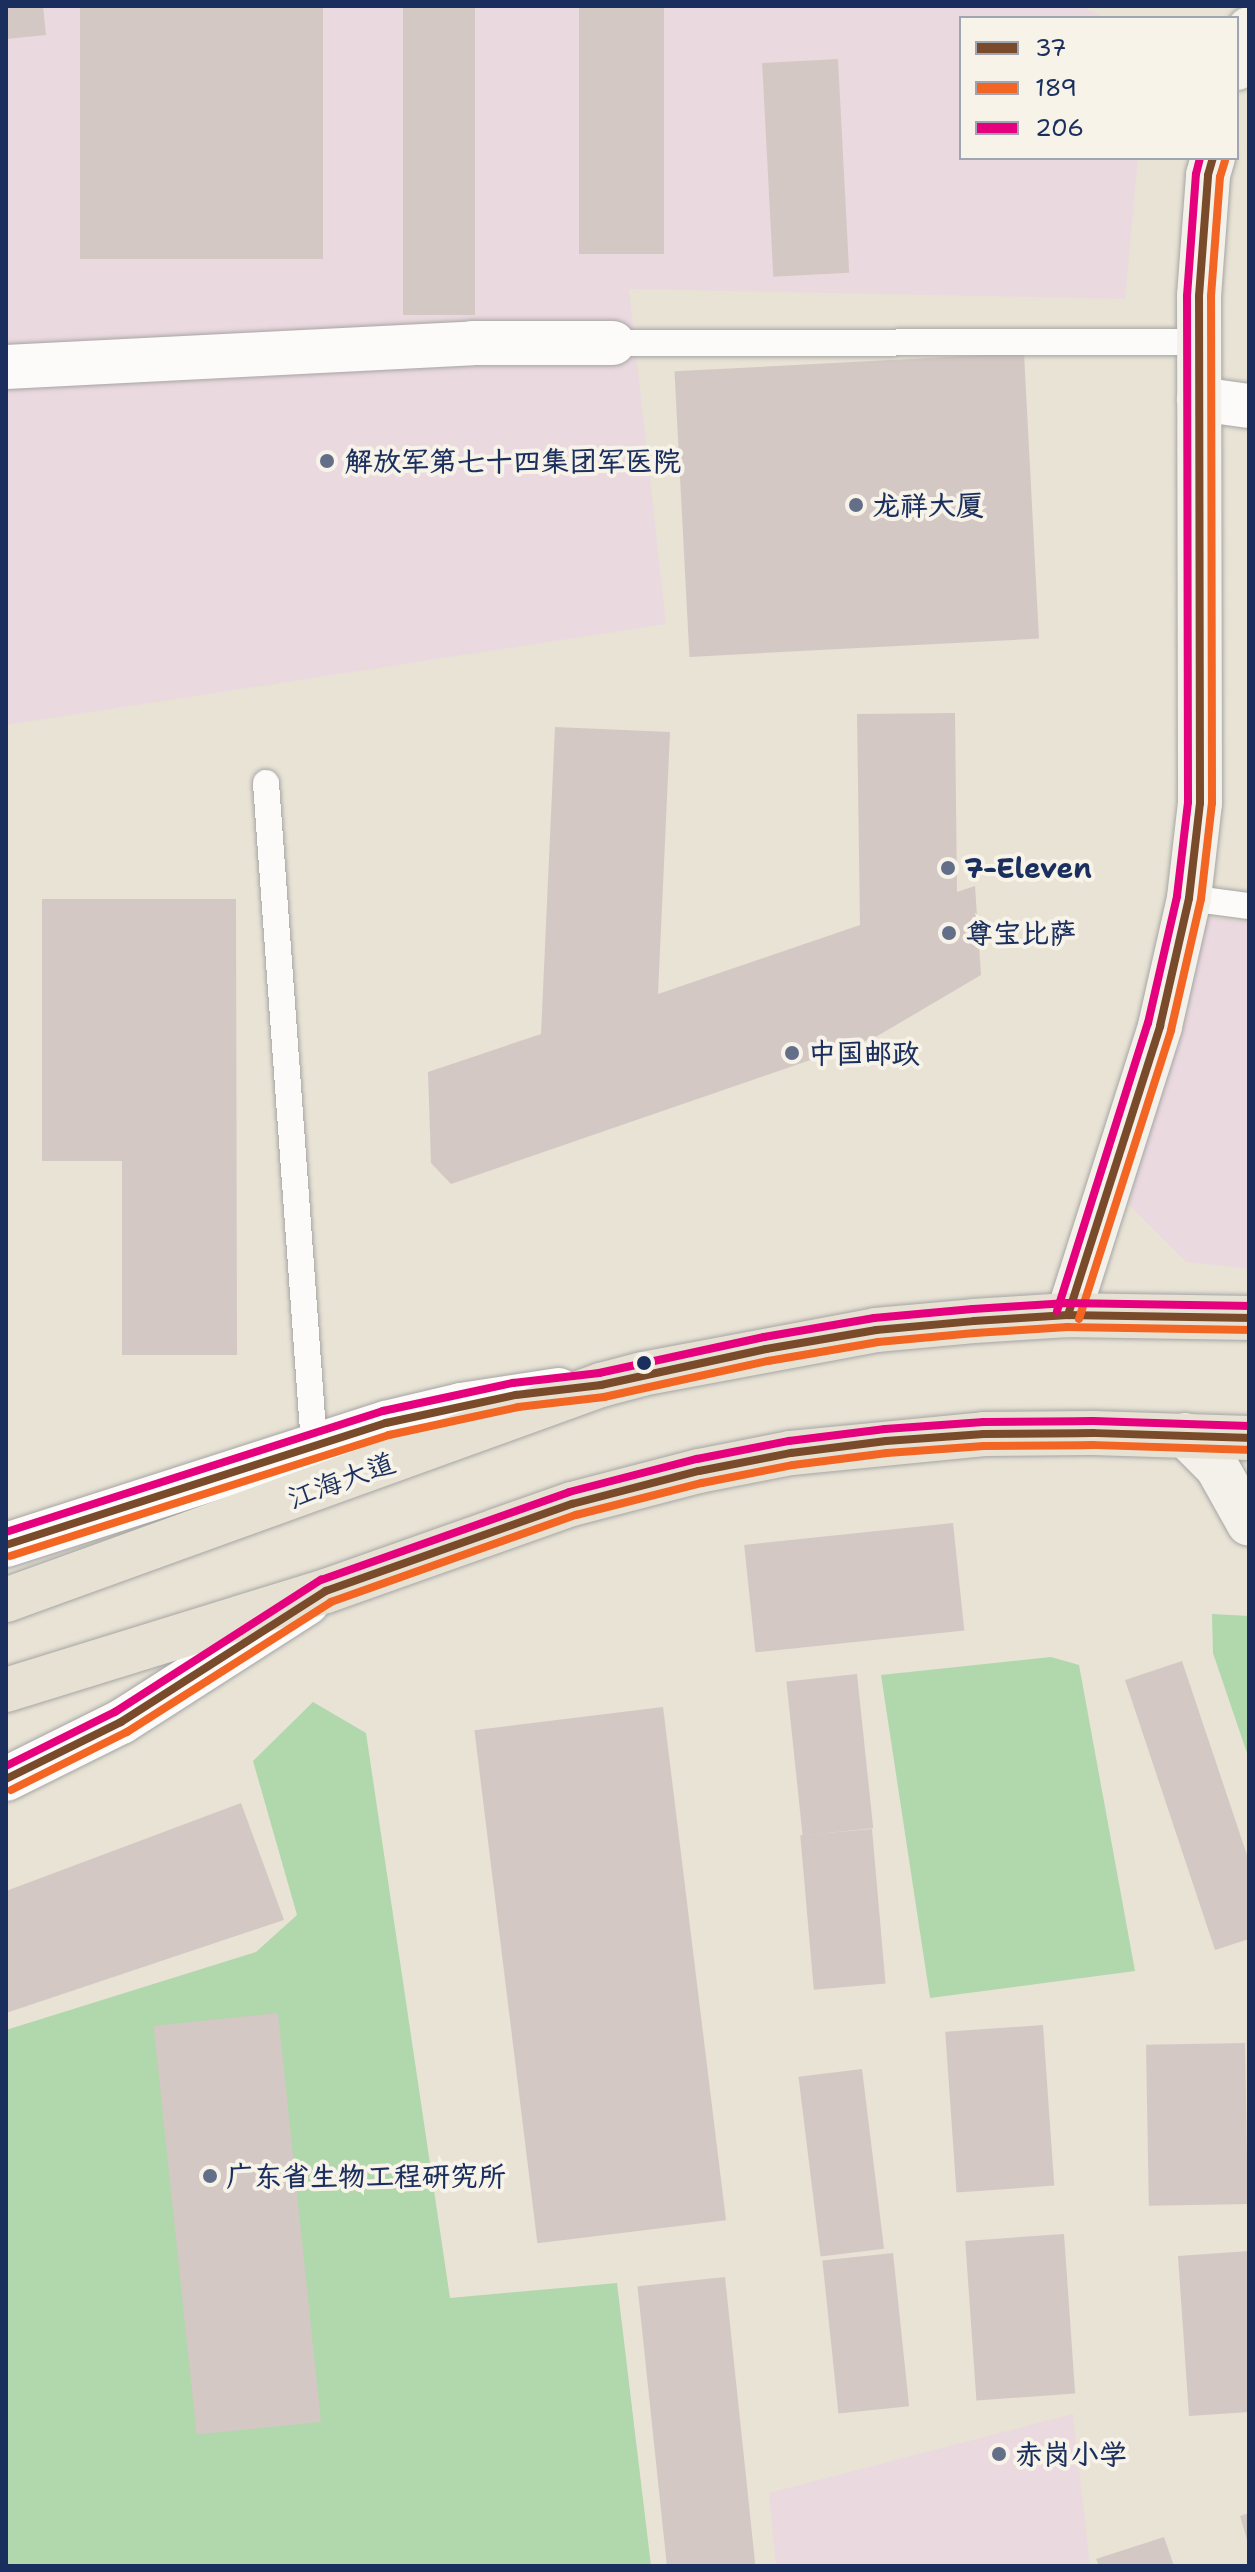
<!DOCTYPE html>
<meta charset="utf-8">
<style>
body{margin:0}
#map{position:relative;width:1255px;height:2572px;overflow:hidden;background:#e8e3d5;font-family:"Shantell Sans","LXGW WenKai TC",sans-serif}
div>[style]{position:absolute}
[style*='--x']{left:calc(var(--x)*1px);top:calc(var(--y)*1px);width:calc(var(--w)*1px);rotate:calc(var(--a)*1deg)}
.built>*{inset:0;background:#ebd9e0}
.green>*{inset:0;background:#b1d7ac}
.building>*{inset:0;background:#d4c8c5;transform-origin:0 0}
.roads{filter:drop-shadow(0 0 2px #a6a5a4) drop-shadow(0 0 2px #a6a5a4)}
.service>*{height:26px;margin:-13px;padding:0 13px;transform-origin:13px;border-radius:13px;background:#fcfbf9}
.minor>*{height:44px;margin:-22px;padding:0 22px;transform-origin:22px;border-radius:22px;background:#fcfbf9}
.tertiary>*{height:44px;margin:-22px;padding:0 22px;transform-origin:22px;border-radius:22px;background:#fcfbf9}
.secondary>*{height:44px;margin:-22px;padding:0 22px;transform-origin:22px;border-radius:22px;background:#f3f1ea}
.trunk>*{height:44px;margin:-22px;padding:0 22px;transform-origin:22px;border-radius:22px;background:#e7e1d4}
.bus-1>*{height:8px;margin:-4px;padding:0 4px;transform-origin:4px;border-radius:4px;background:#7a4b2a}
.bus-2>*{height:8px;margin:-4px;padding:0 4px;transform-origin:4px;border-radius:4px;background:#f26522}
.bus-3>*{height:8px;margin:-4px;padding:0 4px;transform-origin:4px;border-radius:4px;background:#e5007d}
.dots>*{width:22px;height:22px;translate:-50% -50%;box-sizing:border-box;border:4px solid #f7f3e8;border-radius:50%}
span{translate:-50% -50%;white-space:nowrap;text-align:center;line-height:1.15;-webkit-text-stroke:8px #f7f3e8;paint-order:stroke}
.poi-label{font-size:28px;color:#1b2f5e;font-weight:700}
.left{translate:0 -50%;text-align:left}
.street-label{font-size:28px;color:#1b2f5e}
.frame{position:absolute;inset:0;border:8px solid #1b2f5e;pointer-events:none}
.legend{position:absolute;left:959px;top:16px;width:280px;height:144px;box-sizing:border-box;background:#f7f3e8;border:2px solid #9fa5b1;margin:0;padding:10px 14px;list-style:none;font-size:24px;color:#1b2f5e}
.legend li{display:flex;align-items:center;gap:16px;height:40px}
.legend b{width:40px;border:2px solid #9fa5b1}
</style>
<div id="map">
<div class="built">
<i style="clip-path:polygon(6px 6px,1081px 6px,1106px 18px,961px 18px,961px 158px,1138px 158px,1125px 299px,629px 289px,666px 624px,6px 725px)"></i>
<i style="clip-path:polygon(1196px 916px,1249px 922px,1249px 1269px,1186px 1262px,1129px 1205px)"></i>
<i style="clip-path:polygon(1073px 2414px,1090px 2566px,776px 2566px,769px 2493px)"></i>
</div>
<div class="green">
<i style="clip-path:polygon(1212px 1614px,1249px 1616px,1249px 1759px,1213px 1653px)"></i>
<i style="clip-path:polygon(1051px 1657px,1079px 1665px,1135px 1971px,930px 1998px,881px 1675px)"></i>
<i style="clip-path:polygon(313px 1702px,366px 1733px,450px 2298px,617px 2283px,651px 2566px,6px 2566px,6px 2030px,256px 1952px,297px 1915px,253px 1761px)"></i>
</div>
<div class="building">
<i style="clip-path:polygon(6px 6px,43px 6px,46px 35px,6px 39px)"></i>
<i style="left:80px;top:6px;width:243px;height:253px"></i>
<i style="left:403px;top:6px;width:72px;height:309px"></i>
<i style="left:579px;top:6px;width:85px;height:248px"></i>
<i style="left:838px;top:59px;width:214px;height:76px;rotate:87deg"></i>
<i style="left:1024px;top:353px;width:286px;height:350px;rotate:87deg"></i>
<i style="clip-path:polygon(955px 713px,957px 892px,975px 886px,981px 975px,874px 1038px,451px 1184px,431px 1163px,428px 1072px,541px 1034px,555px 727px,670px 732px,658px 994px,860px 925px,857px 714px)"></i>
<i style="clip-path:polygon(42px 899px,236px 899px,237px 1355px,122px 1355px,122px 1161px,42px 1161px)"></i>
<i style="left:953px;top:1523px;width:108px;height:210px;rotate:84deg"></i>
<i style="clip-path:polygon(1182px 1661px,1249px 1861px,1249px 1939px,1215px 1950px,1125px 1680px)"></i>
<i style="left:857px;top:1674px;width:155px;height:71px;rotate:84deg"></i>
<i style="left:663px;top:1707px;width:517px;height:190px;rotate:83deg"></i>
<i style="clip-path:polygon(241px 1803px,284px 1920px,6px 2013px,6px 1891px)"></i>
<i style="left:872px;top:1829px;width:155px;height:72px;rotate:85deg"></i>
<i style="left:278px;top:2013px;width:411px;height:125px;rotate:84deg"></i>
<i style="left:1043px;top:2025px;width:161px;height:98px;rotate:86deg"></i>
<i style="left:1245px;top:2043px;width:161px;height:99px;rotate:89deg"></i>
<i style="left:862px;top:2069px;width:181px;height:64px;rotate:83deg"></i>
<i style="left:1064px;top:2234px;width:160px;height:99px;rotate:86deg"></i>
<i style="clip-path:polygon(1249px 2251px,1249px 2412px,1189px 2416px,1178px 2256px)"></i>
<i style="left:893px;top:2253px;width:154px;height:71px;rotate:84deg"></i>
<i style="left:725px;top:2277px;width:291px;height:88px;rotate:84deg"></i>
<i style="clip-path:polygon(1249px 2513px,1249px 2543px,1248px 2543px,1240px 2516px)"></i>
<i style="clip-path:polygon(1164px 2537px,1174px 2566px,1099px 2566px,1096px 2559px)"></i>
</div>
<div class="roads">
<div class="service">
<i style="--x:613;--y:343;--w:587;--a:-0.1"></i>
<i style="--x:266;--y:783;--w:663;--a:85.85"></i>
<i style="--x:1189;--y:898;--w:61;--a:7.6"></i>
</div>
<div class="minor">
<i style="--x:6;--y:367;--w:467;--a:-2.9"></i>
<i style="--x:472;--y:343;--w:141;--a:0"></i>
<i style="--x:1199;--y:399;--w:50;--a:8"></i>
</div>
<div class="tertiary">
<i style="--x:6;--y:1545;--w:399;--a:-17.8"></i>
<i style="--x:386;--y:1423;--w:77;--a:-13.5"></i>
<i style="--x:461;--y:1405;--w:99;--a:-8.7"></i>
<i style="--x:6;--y:1779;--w:128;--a:-26.4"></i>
<i style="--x:121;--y:1722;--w:221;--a:-32.6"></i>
</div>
<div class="secondary">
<i style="--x:1237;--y:68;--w:41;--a:-72.9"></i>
<i style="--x:1068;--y:1315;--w:303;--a:-72.3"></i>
<i style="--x:1160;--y:1026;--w:131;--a:-77.2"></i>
<i style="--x:1189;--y:898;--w:96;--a:-83.4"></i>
<i style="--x:1200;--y:803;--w:507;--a:-90.11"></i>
<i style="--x:1199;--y:296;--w:121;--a:-85.7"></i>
<i style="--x:1208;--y:175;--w:18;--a:-74"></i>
<i style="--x:1185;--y:1435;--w:45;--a:45"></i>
<i style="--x:1217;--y:1467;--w:65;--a:60.7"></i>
</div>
<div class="trunk">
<i style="--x:6;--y:1600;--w:633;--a:-19.87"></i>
<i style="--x:601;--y:1385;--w:42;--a:-15"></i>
<i style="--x:642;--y:1374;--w:238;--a:-10.6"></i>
<i style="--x:876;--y:1330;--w:98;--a:-5.2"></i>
<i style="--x:974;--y:1321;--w:94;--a:-3.7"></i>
<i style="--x:1068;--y:1315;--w:181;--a:0.9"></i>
<i style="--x:6;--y:1690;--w:335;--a:-17.2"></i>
<i style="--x:326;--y:1591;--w:261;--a:-19.5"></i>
<i style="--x:572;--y:1504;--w:131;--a:-14.6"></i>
<i style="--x:699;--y:1471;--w:94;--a:-11.1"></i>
<i style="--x:791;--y:1453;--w:194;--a:-5.6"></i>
<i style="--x:984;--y:1434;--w:109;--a:-0.5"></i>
<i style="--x:1093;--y:1433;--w:156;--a:1.8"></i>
</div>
</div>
<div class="bus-1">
<i style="--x:1068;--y:1315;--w:303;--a:-72.3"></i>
<i style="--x:1160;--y:1026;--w:131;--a:-77.2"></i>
<i style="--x:1189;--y:898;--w:96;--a:-83.4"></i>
<i style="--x:1200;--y:803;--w:507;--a:-90.11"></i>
<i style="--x:1199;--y:296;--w:121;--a:-85.7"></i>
<i style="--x:1208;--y:175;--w:18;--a:-74"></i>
<i style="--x:6;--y:1545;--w:399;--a:-17.8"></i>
<i style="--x:386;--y:1423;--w:133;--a:-12.2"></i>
<i style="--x:516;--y:1395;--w:86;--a:-6.7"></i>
<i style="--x:601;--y:1385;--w:169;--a:-12.3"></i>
<i style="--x:766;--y:1349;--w:112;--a:-9.8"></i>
<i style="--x:876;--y:1330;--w:98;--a:-5.2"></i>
<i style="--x:974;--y:1321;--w:94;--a:-3.7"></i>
<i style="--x:1068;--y:1315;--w:181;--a:0.9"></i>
<i style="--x:6;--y:1779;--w:128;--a:-26.4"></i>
<i style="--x:121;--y:1722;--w:243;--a:-32.6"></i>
<i style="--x:326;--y:1591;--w:261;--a:-19.5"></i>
<i style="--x:572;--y:1504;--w:131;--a:-14.6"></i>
<i style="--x:699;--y:1471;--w:94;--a:-11.1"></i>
<i style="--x:791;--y:1453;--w:96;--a:-7.2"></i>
<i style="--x:886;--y:1441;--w:98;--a:-4.1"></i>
<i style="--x:984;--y:1434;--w:109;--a:-0.5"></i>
<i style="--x:1093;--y:1433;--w:156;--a:1.8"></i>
</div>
<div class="bus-2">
<i style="--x:1079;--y:1319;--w:303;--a:-72.3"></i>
<i style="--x:1171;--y:1030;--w:134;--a:-77.1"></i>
<i style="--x:1201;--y:899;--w:97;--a:-83.5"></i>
<i style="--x:1212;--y:803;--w:507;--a:-90.11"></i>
<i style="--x:1211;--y:296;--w:119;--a:-85.7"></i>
<i style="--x:1220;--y:177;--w:17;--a:-73"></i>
<i style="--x:10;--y:1556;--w:398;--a:-17.7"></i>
<i style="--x:389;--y:1435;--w:132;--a:-12.2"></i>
<i style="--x:518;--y:1407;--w:87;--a:-6.6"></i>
<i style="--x:604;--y:1397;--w:168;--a:-12.4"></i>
<i style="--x:768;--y:1361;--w:112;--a:-9.8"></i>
<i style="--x:878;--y:1342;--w:97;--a:-5.3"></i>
<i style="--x:975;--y:1333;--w:93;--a:-3.7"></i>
<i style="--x:1068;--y:1327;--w:181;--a:0.9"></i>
<i style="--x:11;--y:1790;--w:130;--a:-26.6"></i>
<i style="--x:127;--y:1732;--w:242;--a:-32.5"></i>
<i style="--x:331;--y:1602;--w:260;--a:-19.6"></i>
<i style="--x:576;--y:1515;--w:130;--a:-14.3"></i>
<i style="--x:702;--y:1483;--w:93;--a:-11.2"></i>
<i style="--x:793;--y:1465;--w:95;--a:-7.3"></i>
<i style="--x:887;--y:1453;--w:97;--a:-4.1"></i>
<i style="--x:984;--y:1446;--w:109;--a:-0.5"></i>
<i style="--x:1093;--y:1445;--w:156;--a:1.8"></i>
</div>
<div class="bus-3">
<i style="--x:1057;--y:1311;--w:302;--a:-72.5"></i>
<i style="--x:1148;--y:1023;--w:130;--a:-77.1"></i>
<i style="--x:1177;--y:896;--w:95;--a:-83.3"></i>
<i style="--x:1188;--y:802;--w:506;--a:-90.11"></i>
<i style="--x:1187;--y:296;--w:122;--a:-85.8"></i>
<i style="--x:1196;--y:174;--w:16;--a:-76"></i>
<i style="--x:6;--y:1532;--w:396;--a:-17.8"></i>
<i style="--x:383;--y:1411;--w:133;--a:-12.2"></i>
<i style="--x:513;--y:1383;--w:87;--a:-6.6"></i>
<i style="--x:599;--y:1373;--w:169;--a:-12.3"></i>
<i style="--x:764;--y:1337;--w:112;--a:-9.8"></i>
<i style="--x:874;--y:1318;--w:99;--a:-5.2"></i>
<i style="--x:973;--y:1309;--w:95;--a:-3.6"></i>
<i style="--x:1068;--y:1303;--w:181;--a:0.9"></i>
<i style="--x:6;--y:1766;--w:122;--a:-26.4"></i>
<i style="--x:115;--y:1712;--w:245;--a:-32.7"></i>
<i style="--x:321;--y:1580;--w:263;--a:-19.5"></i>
<i style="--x:569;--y:1492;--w:132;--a:-14.5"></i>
<i style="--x:697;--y:1459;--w:94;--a:-11.1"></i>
<i style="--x:789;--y:1441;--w:97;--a:-7.1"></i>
<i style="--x:885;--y:1429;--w:99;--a:-4"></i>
<i style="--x:984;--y:1422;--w:109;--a:-0.5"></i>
<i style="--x:1093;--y:1421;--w:156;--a:1.8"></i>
</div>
<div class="dots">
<i style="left:327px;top:461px;background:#636e88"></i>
<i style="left:856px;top:505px;background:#636e88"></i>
<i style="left:948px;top:868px;background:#636e88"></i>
<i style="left:949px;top:933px;background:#636e88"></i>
<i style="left:792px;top:1053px;background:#636e88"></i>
<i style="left:644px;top:1363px;background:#1b2f5e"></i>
<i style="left:210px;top:2176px;background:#636e88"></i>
<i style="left:999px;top:2454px;background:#636e88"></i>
</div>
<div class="poi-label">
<span class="left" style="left:345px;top:461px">解放军第七十四集团军医院</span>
<span class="left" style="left:872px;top:505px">龙祥大厦</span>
<span class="left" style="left:964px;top:868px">7-Eleven</span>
<span class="left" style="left:965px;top:933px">尊宝比萨</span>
<span class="left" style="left:808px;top:1053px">中国邮政</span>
<span class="left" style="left:226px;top:2176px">广东省生物工程研究所</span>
<span class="left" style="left:1015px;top:2454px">赤岗小学</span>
</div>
<div class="street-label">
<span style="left:341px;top:1480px;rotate:-20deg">江海大道</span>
</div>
<div class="frame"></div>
<ul class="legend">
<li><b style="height:10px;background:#7a4b2a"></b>37</li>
<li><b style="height:10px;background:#f26522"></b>189</li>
<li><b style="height:10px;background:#e5007d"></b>206</li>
</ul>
</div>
